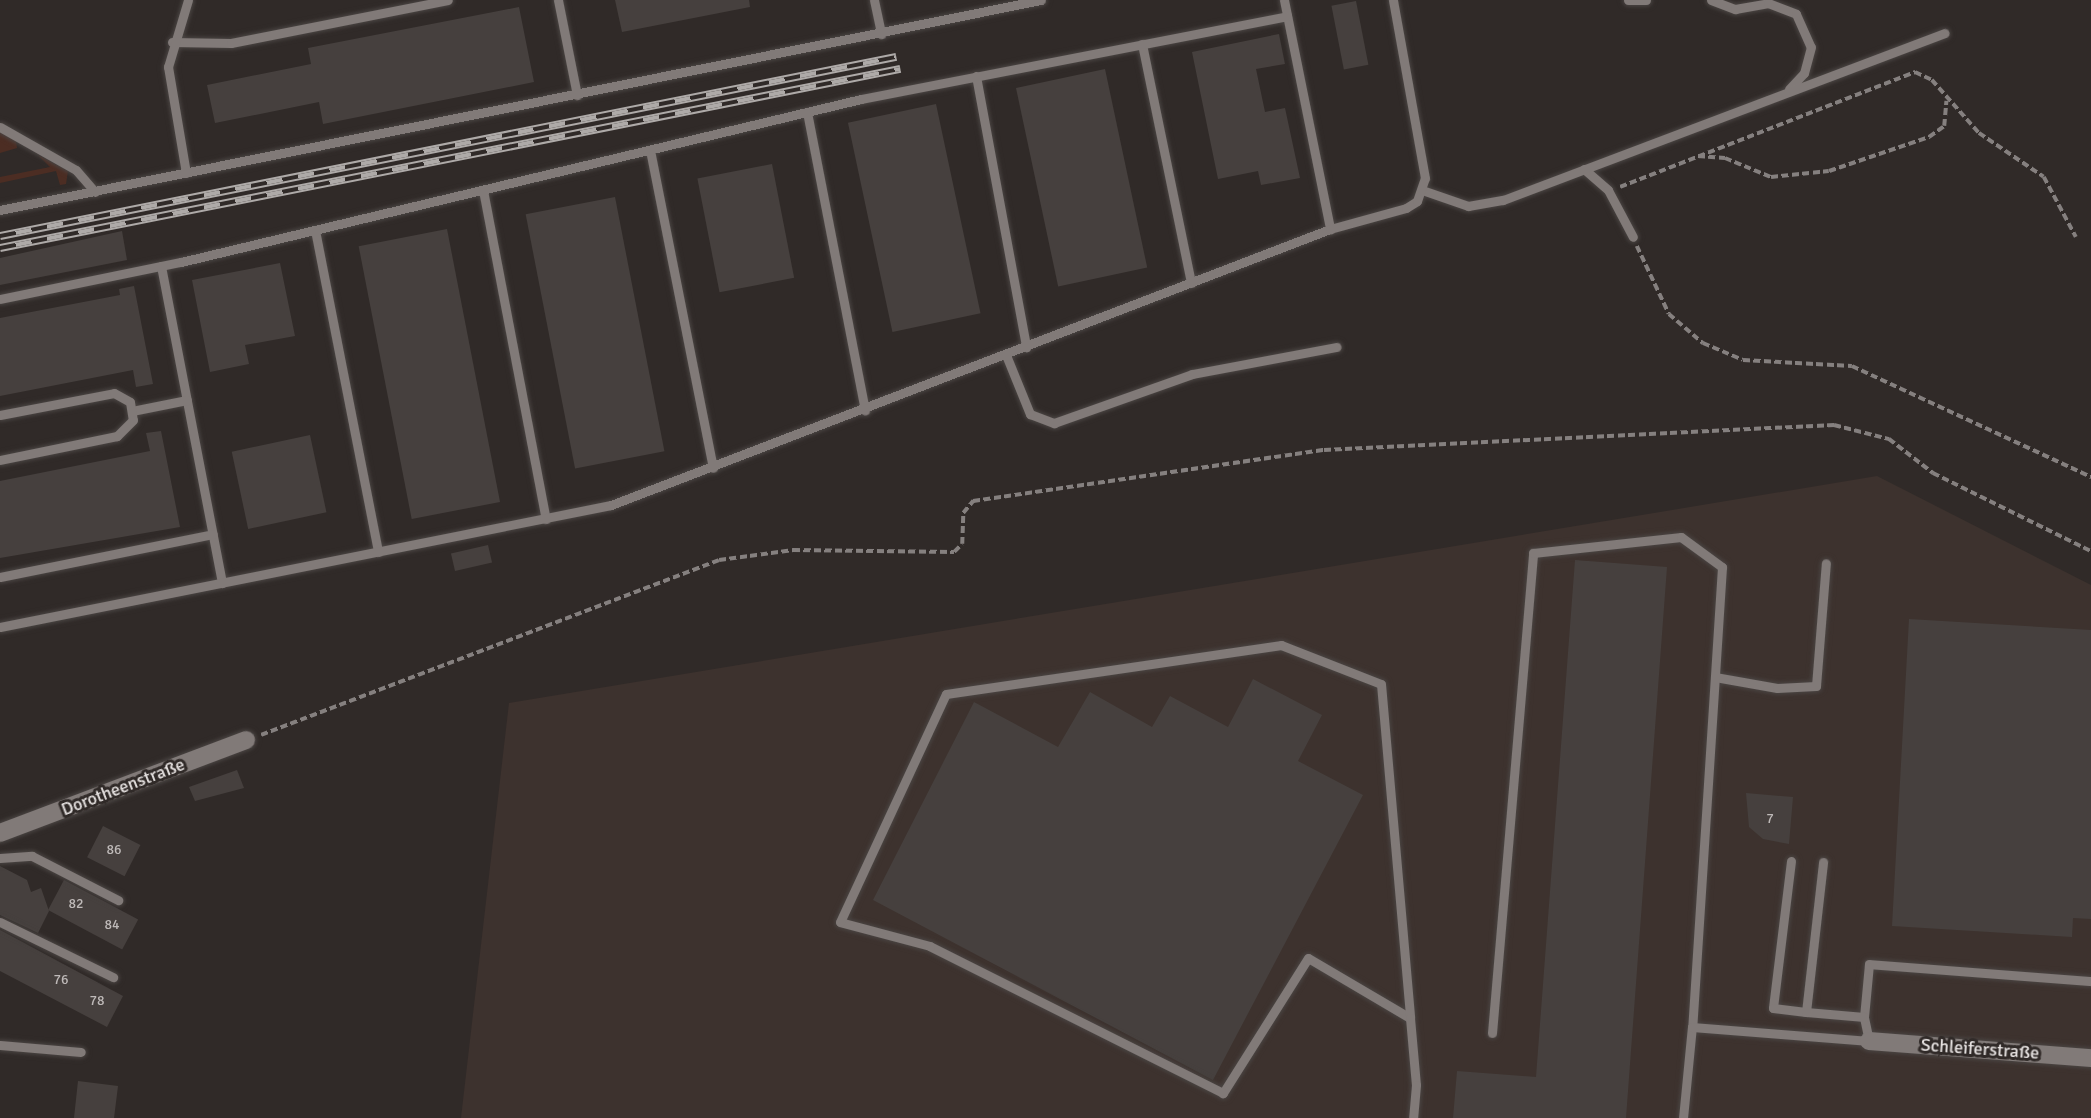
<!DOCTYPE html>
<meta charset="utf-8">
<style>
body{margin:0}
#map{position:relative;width:2091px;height:1118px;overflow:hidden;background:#302a28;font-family:Signika,sans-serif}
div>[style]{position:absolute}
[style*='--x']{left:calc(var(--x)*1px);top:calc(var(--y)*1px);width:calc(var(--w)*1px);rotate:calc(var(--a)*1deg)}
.built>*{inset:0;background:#3d322e}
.green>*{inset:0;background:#4c2d23}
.building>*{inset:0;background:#46403e;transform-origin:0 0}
.path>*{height:3.5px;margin-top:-1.75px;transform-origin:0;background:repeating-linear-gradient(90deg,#85807f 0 7px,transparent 0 10.5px)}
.roads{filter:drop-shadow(0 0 2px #4a4543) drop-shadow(0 0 2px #4a4543)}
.lane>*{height:9px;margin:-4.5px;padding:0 4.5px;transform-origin:4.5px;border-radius:4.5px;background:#817a78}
.street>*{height:18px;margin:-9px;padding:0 9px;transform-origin:9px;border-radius:9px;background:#817a78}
.rail>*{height:8px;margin-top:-4px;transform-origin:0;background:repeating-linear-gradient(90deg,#302a28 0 16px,#aeaaa8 0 32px);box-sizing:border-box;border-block:2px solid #aeaaa8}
span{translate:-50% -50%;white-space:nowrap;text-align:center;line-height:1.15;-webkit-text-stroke:6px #302a28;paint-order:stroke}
.number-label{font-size:14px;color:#bfbab9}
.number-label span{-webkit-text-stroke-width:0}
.street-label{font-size:18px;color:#e7e3e2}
</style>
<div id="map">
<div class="built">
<i style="clip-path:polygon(1877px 476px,2091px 585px,2091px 1118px,461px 1118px,509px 703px)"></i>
</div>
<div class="green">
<i style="clip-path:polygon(0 132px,16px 141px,17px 148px,0 153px)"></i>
<i style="clip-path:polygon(38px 155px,68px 171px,66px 184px,60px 185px,56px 171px,0 183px,0 177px,50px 167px)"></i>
</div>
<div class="building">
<i style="clip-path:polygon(615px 0,749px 0,750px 7px,622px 32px)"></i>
<i style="left:1356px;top:1px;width:65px;height:25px;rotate:79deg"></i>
<i style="clip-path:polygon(519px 7px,534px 82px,323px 124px,319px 102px,215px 123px,207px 85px,311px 64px,308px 48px)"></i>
<i style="clip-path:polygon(1279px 34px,1285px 64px,1256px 69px,1265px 112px,1285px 108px,1300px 178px,1261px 185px,1258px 171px,1218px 179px,1192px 52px)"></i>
<i style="left:1105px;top:69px;width:203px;height:91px;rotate:78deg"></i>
<i style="left:936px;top:104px;width:214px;height:90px;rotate:78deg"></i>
<i style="left:772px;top:164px;width:116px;height:76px;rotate:79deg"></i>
<i style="left:615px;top:197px;width:259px;height:91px;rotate:79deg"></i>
<i style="left:447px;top:229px;width:278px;height:90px;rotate:79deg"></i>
<i style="clip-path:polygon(122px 231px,127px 260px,0 285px,0 258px)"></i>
<i style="clip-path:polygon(280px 263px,295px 336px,245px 345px,249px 364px,210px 372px,192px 280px)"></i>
<i style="clip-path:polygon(134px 286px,153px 384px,136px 387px,133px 370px,0 396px,0 318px,120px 295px,119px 289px)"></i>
<i style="clip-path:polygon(161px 431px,180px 527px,0 558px,0 481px,150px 451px,146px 433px)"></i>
<i style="left:310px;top:435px;width:79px;height:80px;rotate:78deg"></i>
<i style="left:488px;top:545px;width:18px;height:38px;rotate:77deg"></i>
<i style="clip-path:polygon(1575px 560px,1667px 567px,1626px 1118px,1453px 1118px,1457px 1071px,1536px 1077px)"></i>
<i style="clip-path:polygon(1909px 619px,2091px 630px,2091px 919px,2073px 918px,2072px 937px,1892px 926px)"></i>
<i style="clip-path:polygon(1253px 679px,1322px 715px,1298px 761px,1363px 795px,1213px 1080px,873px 900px,974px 702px,1058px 747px,1090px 692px,1152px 727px,1170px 696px,1228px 727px)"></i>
<i style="clip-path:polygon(237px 770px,244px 788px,195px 801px,189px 787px)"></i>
<i style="clip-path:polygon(1746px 793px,1793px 797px,1789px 844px,1763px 839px,1749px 827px)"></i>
<i style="left:103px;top:826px;width:42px;height:35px;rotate:27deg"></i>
<i style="clip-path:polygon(0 866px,27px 880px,31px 892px,41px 888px,49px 911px,38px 933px,0 915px)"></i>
<i style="left:64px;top:880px;width:84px;height:34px;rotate:28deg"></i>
<i style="clip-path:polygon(0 930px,123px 996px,107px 1027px,0 971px)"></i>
<i style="clip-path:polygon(78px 1081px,118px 1086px,114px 1118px,74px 1118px)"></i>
</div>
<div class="path">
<i style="--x:1698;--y:156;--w:27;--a:4"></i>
<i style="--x:1725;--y:158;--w:50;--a:22.4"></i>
<i style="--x:1771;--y:177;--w:58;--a:-5.9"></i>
<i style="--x:1829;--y:171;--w:106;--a:-18.8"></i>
<i style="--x:1929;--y:137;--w:19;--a:-36"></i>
<i style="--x:1944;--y:126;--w:25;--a:-85"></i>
<i style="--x:1620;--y:187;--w:317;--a:-21.3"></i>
<i style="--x:1915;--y:72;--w:19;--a:25"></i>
<i style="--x:1932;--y:80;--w:71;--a:48.4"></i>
<i style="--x:1979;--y:133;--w:78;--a:34.1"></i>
<i style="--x:2044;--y:177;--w:68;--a:61.9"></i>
<i style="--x:1637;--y:246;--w:75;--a:64.8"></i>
<i style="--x:1669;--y:314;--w:45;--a:40.5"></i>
<i style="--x:1703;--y:343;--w:43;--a:23"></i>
<i style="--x:1743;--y:360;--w:109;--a:3.2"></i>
<i style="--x:1852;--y:366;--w:264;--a:24.9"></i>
<i style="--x:261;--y:735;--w:490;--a:-20.9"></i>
<i style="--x:719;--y:560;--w:75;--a:-7.7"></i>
<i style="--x:793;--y:550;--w:161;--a:0.7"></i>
<i style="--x:954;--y:552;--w:11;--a:-45"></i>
<i style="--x:962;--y:544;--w:31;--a:-88"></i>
<i style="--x:963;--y:513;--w:16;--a:-50"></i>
<i style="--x:973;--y:501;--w:355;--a:-8.3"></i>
<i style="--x:1324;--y:450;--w:511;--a:-2.81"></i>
<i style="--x:1834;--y:425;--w:57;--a:14.3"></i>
<i style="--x:1889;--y:439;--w:56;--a:37.7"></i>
<i style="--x:1933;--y:473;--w:176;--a:26.3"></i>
</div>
<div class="roads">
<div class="lane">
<i style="--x:558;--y:0;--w:97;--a:78.7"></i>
<i style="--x:874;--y:0;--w:35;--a:78"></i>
<i style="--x:1284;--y:0;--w:234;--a:78.6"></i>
<i style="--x:1628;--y:0;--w:18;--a:0"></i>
<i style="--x:1711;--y:0;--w:26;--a:21"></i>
<i style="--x:1735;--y:9;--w:34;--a:-10"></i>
<i style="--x:1768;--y:3;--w:30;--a:21"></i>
<i style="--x:1796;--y:14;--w:36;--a:66"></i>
<i style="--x:1811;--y:47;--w:27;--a:105"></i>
<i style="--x:1804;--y:73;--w:22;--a:133"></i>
<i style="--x:172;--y:42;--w:59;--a:1"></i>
<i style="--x:231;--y:43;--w:221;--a:-11.2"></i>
<i style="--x:1142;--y:44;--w:244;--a:78.4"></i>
<i style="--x:976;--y:76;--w:276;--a:79.5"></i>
<i style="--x:807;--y:112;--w:304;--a:79"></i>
<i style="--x:0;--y:127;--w:87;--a:29.5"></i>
<i style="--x:76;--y:170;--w:29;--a:49"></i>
<i style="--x:650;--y:150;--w:324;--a:78.8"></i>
<i style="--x:1584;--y:169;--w:32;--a:41"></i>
<i style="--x:1608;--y:190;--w:53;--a:62"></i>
<i style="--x:186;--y:173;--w:108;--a:-99.6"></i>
<i style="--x:168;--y:67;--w:70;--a:-73.4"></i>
<i style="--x:483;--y:190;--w:335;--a:79.2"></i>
<i style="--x:1422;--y:190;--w:49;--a:19.2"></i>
<i style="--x:1468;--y:206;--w:36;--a:-10"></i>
<i style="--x:1503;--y:200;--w:472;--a:-20.7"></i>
<i style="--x:0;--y:210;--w:1062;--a:-11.41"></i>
<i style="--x:315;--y:230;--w:328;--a:78.9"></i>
<i style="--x:161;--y:266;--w:323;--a:79.1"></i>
<i style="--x:0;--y:299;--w:185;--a:-11.6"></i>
<i style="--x:181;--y:262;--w:699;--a:-13.48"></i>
<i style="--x:861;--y:99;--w:434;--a:-11"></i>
<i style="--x:1006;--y:355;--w:64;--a:67.9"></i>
<i style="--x:1030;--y:414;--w:26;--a:21"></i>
<i style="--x:1054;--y:423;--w:146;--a:-19.5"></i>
<i style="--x:1192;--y:374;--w:147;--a:-10.6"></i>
<i style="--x:132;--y:411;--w:56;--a:-11.3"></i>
<i style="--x:0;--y:415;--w:116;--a:-10.9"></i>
<i style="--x:114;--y:393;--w:18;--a:29"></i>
<i style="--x:130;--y:402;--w:18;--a:81"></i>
<i style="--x:133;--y:420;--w:23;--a:135"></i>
<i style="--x:117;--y:436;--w:119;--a:168.4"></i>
<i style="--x:0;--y:577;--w:217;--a:-11.4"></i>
<i style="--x:0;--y:627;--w:623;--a:-11.29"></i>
<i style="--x:611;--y:505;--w:770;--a:-21"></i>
<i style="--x:1330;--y:229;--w:79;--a:-15.4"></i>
<i style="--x:1406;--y:208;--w:13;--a:-32"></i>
<i style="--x:1417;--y:201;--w:24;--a:-71"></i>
<i style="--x:1425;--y:178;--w:181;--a:-100.2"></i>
<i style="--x:1715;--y:677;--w:63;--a:10.1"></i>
<i style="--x:1777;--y:688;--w:39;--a:-3"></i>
<i style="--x:1816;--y:686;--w:123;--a:-85.4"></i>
<i style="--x:0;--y:858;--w:32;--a:-4"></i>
<i style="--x:32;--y:856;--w:97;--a:27.1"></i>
<i style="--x:1791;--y:861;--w:148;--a:97"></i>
<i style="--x:1773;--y:1008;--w:33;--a:7"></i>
<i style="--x:0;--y:922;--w:126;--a:26"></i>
<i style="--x:1864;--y:1017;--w:53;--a:-84.6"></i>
<i style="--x:1869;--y:964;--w:223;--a:4.4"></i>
<i style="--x:1410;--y:1018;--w:118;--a:-149.5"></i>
<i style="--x:1308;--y:958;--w:160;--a:122.2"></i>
<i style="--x:1223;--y:1093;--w:328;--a:-153.4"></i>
<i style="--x:930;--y:946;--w:93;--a:-165.1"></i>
<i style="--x:840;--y:922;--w:251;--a:-65.1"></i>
<i style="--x:946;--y:694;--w:339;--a:-8.3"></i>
<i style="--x:1281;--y:645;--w:107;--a:21.3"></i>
<i style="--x:1381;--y:684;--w:335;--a:85"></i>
<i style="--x:1410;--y:1018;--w:67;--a:84.9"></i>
<i style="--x:1416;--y:1085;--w:33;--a:95"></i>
<i style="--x:1492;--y:1033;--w:482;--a:-85.1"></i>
<i style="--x:1533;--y:553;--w:149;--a:-6.2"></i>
<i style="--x:1681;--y:537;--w:51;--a:36.2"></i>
<i style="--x:1722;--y:567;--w:461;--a:93.7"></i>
<i style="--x:0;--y:1045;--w:81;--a:4.9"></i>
<i style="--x:1683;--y:1118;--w:91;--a:-84.4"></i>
<i style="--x:1692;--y:1027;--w:178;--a:4.5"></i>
<i style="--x:1869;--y:1041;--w:25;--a:-102"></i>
<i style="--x:1864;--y:1017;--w:58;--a:-175.1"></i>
<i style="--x:1806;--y:1012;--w:151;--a:-83.5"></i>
</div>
<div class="street">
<i style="--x:0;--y:833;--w:263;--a:-20.7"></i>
<i style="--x:1869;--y:1041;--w:223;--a:4.4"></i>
</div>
</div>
<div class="rail">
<i style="--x:0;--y:236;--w:914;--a:-11.3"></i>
<i style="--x:0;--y:248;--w:918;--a:-11.25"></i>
</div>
<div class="number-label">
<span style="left:1770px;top:819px">7</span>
<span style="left:114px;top:850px">86</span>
<span style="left:76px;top:904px">82</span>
<span style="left:112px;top:925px">84</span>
<span style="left:61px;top:980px">76</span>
<span style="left:97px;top:1001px">78</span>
</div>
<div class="street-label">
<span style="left:123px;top:787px;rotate:-21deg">Dorotheenstraße</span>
<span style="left:1980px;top:1049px;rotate:4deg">Schleiferstraße</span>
</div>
</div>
